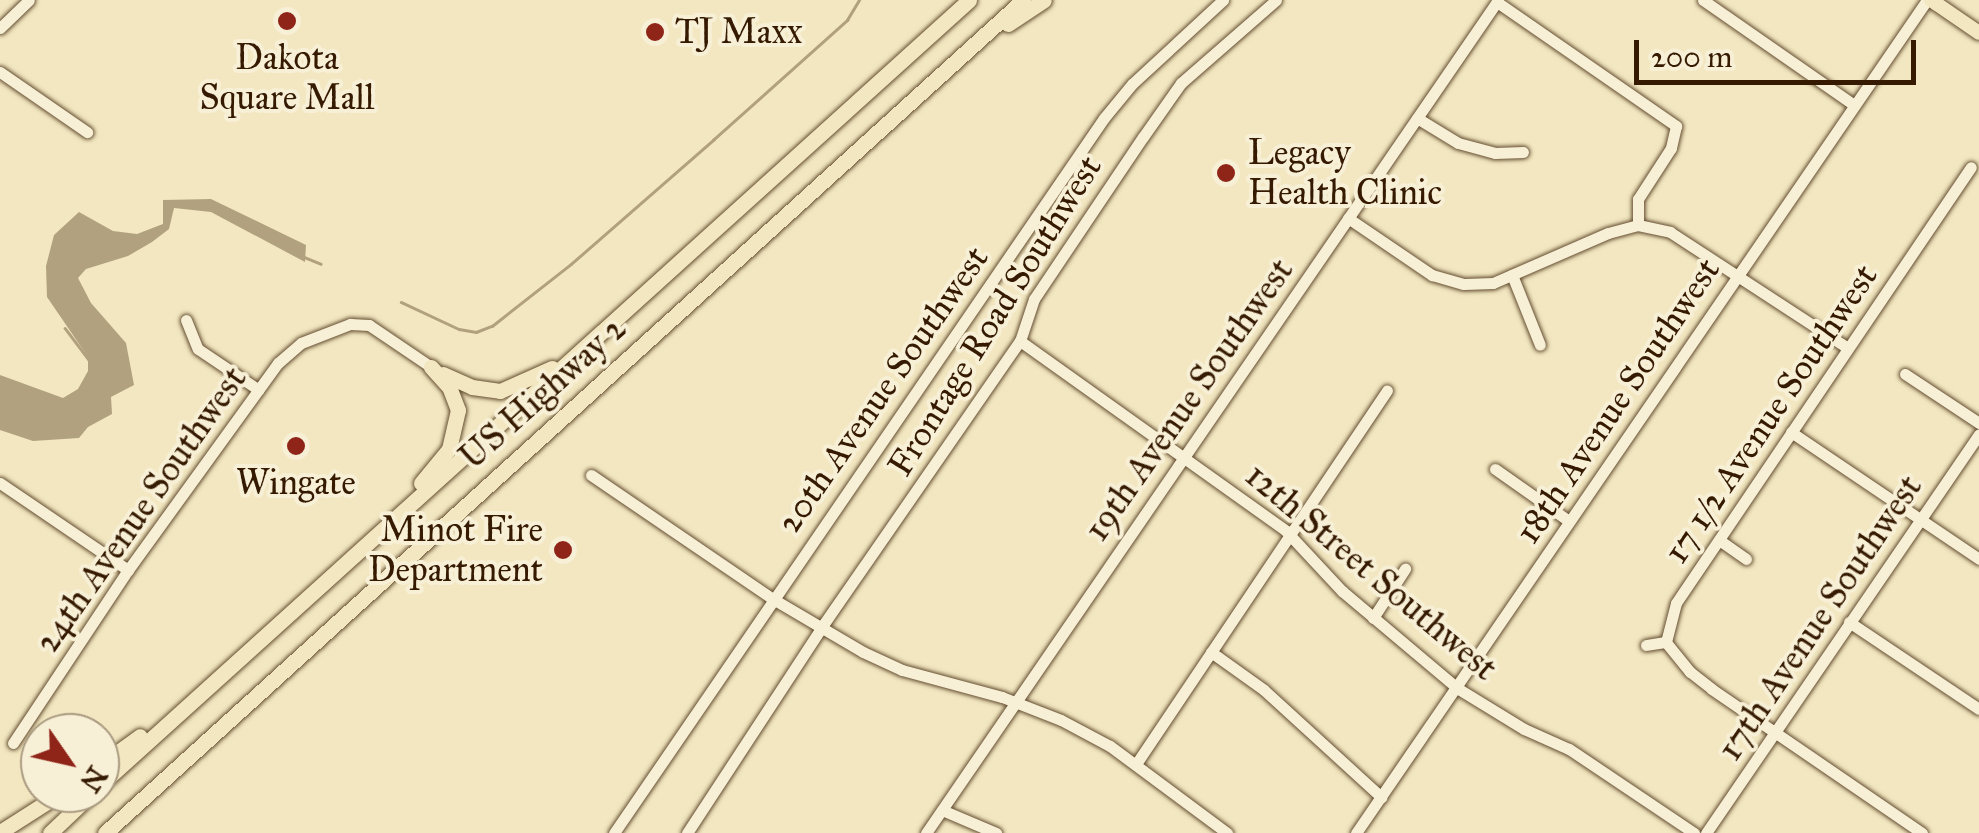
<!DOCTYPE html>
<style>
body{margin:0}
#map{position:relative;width:1979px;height:833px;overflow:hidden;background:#f2e7c0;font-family:"IM FELL Great Primer",serif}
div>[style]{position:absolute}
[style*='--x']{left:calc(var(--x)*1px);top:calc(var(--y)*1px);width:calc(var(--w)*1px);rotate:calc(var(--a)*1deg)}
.water>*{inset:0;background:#b2a17f}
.stream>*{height:2.5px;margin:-1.25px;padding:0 1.25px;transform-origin:1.25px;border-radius:1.25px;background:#b2a17f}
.roads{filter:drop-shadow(0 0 2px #644d30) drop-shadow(0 0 2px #644d30)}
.minor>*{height:11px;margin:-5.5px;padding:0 5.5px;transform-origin:5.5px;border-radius:5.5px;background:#f7efd6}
.major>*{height:14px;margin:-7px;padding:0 7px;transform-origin:7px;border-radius:7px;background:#f2e7c0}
.highway>*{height:15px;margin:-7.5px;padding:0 7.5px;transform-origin:7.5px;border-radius:7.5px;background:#f2e7c0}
.dots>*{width:28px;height:28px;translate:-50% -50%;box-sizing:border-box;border:5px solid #f7efd6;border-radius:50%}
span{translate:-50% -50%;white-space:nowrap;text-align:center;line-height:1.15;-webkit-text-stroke:8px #f7efd6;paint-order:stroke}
.poi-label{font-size:35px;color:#351a00}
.left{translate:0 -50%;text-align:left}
.right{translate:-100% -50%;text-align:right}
.street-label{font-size:35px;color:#351a00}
.north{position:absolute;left:20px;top:713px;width:100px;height:100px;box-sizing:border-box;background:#f7efd6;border:2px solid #a99a80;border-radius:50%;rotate:124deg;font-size:28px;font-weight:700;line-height:40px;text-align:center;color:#351a00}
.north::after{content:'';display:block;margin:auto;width:35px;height:45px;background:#8f2418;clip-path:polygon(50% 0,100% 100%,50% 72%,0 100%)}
.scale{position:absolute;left:1634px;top:40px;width:282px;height:45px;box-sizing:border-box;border:5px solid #351a00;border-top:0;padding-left:12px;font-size:30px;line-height:35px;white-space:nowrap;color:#351a00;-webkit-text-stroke:8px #f7efd6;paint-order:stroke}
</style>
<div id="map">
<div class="water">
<i style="clip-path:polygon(211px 199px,306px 245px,305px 262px,211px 212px,174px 208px,169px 229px,152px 242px,128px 256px,86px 269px,78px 278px,91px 303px,126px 343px,134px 385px,111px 397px,112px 414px,88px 427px,79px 438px,33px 441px,0 430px,0 375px,63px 398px,78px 389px,88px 371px,88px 357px,47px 297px,46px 266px,54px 235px,79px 212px,113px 231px,137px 234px,163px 224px,163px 200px)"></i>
</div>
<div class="stream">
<i style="--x:304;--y:257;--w:18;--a:22"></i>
<i style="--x:401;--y:302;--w:64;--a:25"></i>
<i style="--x:459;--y:329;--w:17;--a:10"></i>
<i style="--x:476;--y:332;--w:17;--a:-21"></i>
<i style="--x:492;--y:326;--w:100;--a:-38.1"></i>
<i style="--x:571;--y:264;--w:189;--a:-41.1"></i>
<i style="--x:713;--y:140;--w:180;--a:-41.8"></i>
<i style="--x:847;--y:20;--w:23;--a:-59"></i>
<i style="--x:65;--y:328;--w:41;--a:52.9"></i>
</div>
<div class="roads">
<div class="minor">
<i style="--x:1703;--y:0;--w:184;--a:34.8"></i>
<i style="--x:1497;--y:2;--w:218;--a:34.7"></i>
<i style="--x:1676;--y:126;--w:23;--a:103"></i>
<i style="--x:1671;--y:148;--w:61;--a:122.9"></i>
<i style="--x:1638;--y:199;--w:26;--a:90"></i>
<i style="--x:0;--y:28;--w:40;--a:-44"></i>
<i style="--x:0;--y:72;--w:106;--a:34.6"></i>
<i style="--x:1417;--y:118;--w:48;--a:31.4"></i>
<i style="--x:1458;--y:143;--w:38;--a:15"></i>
<i style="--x:1495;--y:153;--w:28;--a:-2"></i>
<i style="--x:1348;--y:218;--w:102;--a:34.2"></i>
<i style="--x:1432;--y:275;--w:33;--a:16"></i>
<i style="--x:1464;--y:284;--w:29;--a:-2"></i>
<i style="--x:1493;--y:283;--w:125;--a:-23.5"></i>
<i style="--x:1608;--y:233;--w:31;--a:-15"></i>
<i style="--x:1638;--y:225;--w:33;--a:12"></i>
<i style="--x:1670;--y:232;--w:212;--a:33.1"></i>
<i style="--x:1512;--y:275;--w:75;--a:68.2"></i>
<i style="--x:186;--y:320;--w:31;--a:68"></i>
<i style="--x:198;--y:349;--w:73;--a:33.9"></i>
<i style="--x:1020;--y:341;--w:327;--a:35.5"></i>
<i style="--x:1286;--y:531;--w:82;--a:47"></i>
<i style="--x:1342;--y:591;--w:150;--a:40.1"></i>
<i style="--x:1457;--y:688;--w:79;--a:31.5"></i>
<i style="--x:1524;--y:729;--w:49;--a:24"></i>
<i style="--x:1569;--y:749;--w:151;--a:33.9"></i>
<i style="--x:1905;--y:374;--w:89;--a:33.5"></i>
<i style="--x:1791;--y:432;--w:227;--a:34"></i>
<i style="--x:1495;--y:469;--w:90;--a:35.1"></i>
<i style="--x:591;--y:475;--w:220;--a:34.3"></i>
<i style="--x:773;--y:599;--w:104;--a:30.5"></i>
<i style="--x:863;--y:652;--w:43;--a:24.8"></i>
<i style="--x:902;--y:670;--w:104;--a:15.1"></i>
<i style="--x:1002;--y:697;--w:63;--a:21.3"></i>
<i style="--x:1061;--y:720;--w:55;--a:28"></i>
<i style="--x:1110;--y:746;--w:146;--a:36.6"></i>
<i style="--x:0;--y:483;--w:155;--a:34.2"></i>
<i style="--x:1719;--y:540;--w:33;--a:35"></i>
<i style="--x:1373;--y:618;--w:59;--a:-56.9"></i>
<i style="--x:1849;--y:622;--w:156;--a:33.8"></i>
<i style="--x:1646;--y:645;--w:20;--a:-9"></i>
<i style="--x:1211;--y:652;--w:65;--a:35.6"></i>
<i style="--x:1264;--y:690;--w:159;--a:42.4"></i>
<i style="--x:13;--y:743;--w:208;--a:-56.4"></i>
<i style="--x:128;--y:570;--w:256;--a:-54.1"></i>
<i style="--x:278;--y:363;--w:30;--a:-41"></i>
<i style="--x:301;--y:343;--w:53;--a:-21.2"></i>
<i style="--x:350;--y:324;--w:19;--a:3"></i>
<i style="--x:369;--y:325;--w:75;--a:34.1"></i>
<i style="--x:1136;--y:764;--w:450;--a:-56.1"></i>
<i style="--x:942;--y:810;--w:59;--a:23.1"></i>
<i style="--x:614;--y:833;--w:867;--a:-55.58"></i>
<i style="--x:1104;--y:118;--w:44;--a:-50.5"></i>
<i style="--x:1132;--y:84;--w:124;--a:-42.7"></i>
<i style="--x:687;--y:833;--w:249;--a:-56.8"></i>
<i style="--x:823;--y:625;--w:346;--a:-55.3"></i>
<i style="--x:1020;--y:341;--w:44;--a:-71.6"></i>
<i style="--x:1034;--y:299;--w:195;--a:-56.1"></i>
<i style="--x:1143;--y:137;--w:66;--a:-54.9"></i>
<i style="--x:1181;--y:83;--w:126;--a:-41.1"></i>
<i style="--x:926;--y:833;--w:1010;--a:-55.52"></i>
<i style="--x:1356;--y:833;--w:1010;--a:-55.57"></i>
<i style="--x:1706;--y:833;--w:483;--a:-55.6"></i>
<i style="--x:1922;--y:833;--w:255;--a:-145.6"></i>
<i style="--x:1712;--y:689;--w:28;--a:-142"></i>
<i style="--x:1690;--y:672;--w:38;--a:-129"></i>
<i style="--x:1666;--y:642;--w:40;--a:-75.6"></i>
<i style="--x:1676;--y:603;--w:526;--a:-55.92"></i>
</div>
<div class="major">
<i style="--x:1931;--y:0;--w:58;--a:34.5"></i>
</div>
<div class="highway">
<i style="--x:1008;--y:24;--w:43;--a:-33.7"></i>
<i style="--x:443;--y:374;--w:32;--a:24"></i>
<i style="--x:472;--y:387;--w:28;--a:8"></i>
<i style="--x:500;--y:391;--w:57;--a:-23.9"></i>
<i style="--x:421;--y:483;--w:44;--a:-50.5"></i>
<i style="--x:449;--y:449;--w:40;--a:-77"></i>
<i style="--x:458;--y:410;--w:25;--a:-111"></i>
<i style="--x:449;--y:387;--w:27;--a:-132"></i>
<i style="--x:100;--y:765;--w:49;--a:-35.9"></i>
<i style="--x:100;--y:785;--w:1171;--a:-42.09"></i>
<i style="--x:0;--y:832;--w:72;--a:-32.6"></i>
<i style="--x:50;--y:833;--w:58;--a:-43.6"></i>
<i style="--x:105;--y:833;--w:1240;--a:-42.22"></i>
</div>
</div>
<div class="dots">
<i style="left:287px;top:21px;background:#8f2418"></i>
<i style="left:655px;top:32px;background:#8f2418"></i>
<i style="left:1226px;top:173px;background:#8f2418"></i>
<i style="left:296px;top:446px;background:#8f2418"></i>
<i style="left:563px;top:550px;background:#8f2418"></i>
</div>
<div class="poi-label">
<span class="left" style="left:675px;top:32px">TJ Maxx</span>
<span style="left:287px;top:78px">Dakota<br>Square Mall</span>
<span class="left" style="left:1248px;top:173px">Legacy<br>Health Clinic</span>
<span style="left:296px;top:483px">Wingate</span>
<span class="right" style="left:543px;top:550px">Minot Fire<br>Department</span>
</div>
<div class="street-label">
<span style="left:995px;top:316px;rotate:-58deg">Frontage Road Southwest</span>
<span style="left:883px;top:390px;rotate:-55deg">20th Avenue Southwest</span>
<span style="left:543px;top:393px;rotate:-42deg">US Highway 2</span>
<span style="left:1189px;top:400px;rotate:-55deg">19th Avenue Southwest</span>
<span style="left:1618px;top:401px;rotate:-56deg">18th Avenue Southwest</span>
<span style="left:1771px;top:414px;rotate:-56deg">17 1/2 Avenue Southwest</span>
<span style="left:141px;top:510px;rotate:-55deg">24th Avenue Southwest</span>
<span style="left:1371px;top:572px;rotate:40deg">12th Street Southwest</span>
<span style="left:1820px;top:618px;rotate:-56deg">17th Avenue Southwest</span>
</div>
<div class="north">N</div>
<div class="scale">200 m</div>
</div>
